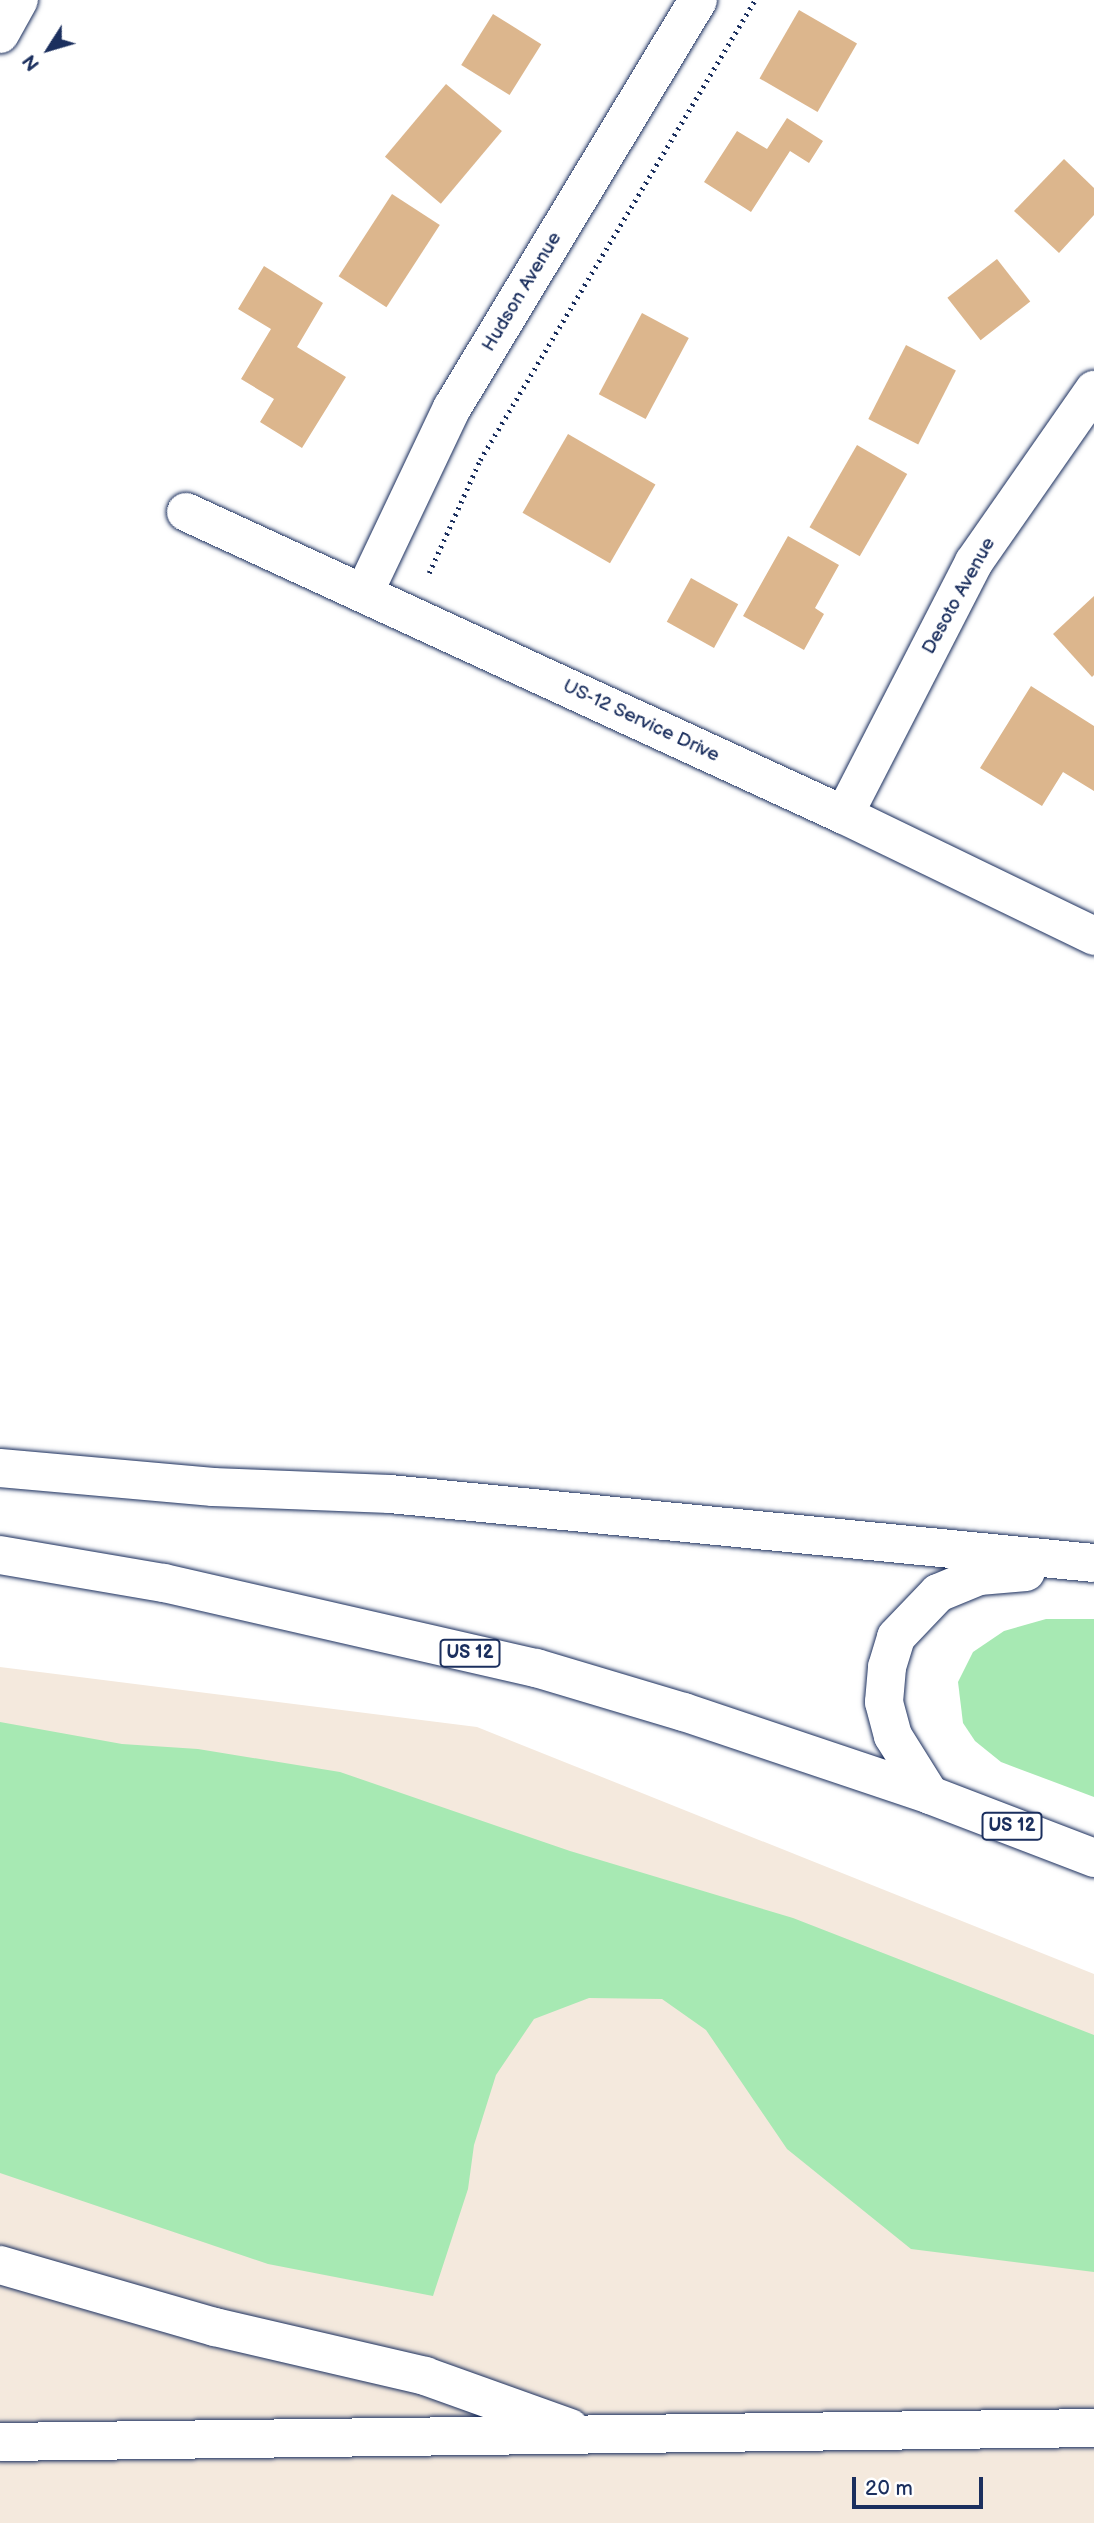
<!DOCTYPE html>
<style>
body{margin:0}
#map{position:relative;width:1094px;height:2523px;overflow:hidden;background:#fff;font-family:"Balsamiq Sans",sans-serif}
div>[style]{position:absolute}
[style*='--x']{left:calc(var(--x)*1px);top:calc(var(--y)*1px);width:calc(var(--w)*1px);rotate:calc(var(--a)*1deg)}
.built>*{inset:0;background:#f4e9dd}
.green>*{inset:0;background:#a7e9b3}
.building>*{inset:0;background:#dcb68d;transform-origin:0 0}
.path>*{height:4.5px;margin-top:-2.25px;transform-origin:0;background:repeating-linear-gradient(90deg,#1b2f5e 0 2px,transparent 0 7px)}
.roads{filter:drop-shadow(0 0 2px #1b2f5e) drop-shadow(0 0 2px #1b2f5e)}
.street>*{height:38px;margin:-19px;padding:0 19px;transform-origin:19px;border-radius:19px;background:#fff}
.primary>*{height:38px;margin:-19px;padding:0 19px;transform-origin:19px;border-radius:19px;background:#fff}
.highway>*{height:38px;margin:-19px;padding:0 19px;transform-origin:19px;border-radius:19px;background:#fff}
span{translate:-50% -50%;white-space:nowrap;text-align:center;line-height:1.15;-webkit-text-stroke:5px #fff;paint-order:stroke}
.shield-label span{padding:2px 5px;background:#fff;border:2px solid;border-radius:5px;-webkit-text-stroke-width:0}
.shield-label{font-size:18px;color:#1b2f5e;font-weight:700}
.street-label{font-size:19px;color:#1b2f5e}
.north{position:absolute;left:14px;top:14px;width:70px;height:70px;-webkit-text-stroke:5px #fff;paint-order:stroke;rotate:233deg;font-size:19px;font-weight:700;line-height:28px;text-align:center;color:#1b2f5e}
.north::after{content:'';display:block;margin:auto;width:24px;height:32px;background:#1b2f5e;clip-path:polygon(50% 0,100% 100%,50% 72%,0 100%)}
.scale{position:absolute;left:852px;top:2477px;width:131px;height:32px;box-sizing:border-box;border:4px solid #1b2f5e;border-top:0;padding-left:9px;font-size:21px;line-height:24px;white-space:nowrap;color:#1b2f5e;-webkit-text-stroke:5px #fff;paint-order:stroke}
</style>
<div id="map">
<div class="built">
<i style="clip-path:polygon(0 1667px,477px 1727px,1094px 1974px,1094px 2523px,0 2523px)"></i>
</div>
<div class="green">
<i style="clip-path:polygon(1046px 1619px,1094px 1619px,1094px 1797px,1001px 1762px,975px 1741px,963px 1723px,958px 1682px,973px 1652px,1004px 1631px)"></i>
<i style="clip-path:polygon(0 1722px,122px 1744px,198px 1749px,340px 1772px,570px 1851px,793px 1918px,1094px 2035px,1094px 2272px,911px 2249px,787px 2149px,706px 2030px,662px 1999px,589px 1998px,534px 2019px,496px 2075px,474px 2145px,468px 2189px,433px 2296px,268px 2264px,0 2173px)"></i>
</div>
<div class="building">
<i style="left:799px;top:10px;width:67px;height:79px;rotate:30deg"></i>
<i style="left:493px;top:14px;width:57px;height:60px;rotate:32deg"></i>
<i style="left:446px;top:84px;width:73px;height:95px;rotate:40deg"></i>
<i style="clip-path:polygon(787px 118px,823px 141px,809px 163px,790px 151px,751px 212px,704px 182px,737px 131px,767px 149px)"></i>
<i style="clip-path:polygon(1064px 159px,1094px 188px,1094px 215px,1059px 253px,1014px 211px)"></i>
<i style="left:392px;top:194px;width:57px;height:98px;rotate:33deg"></i>
<i style="left:997px;top:259px;width:54px;height:63px;rotate:52deg"></i>
<i style="clip-path:polygon(264px 266px,323px 303px,297px 347px,346px 377px,302px 448px,260px 422px,274px 399px,241px 379px,271px 329px,238px 309px)"></i>
<i style="left:642px;top:313px;width:53px;height:92px;rotate:28deg"></i>
<i style="left:906px;top:345px;width:56px;height:83px;rotate:27deg"></i>
<i style="left:568px;top:434px;width:101px;height:91px;rotate:30deg"></i>
<i style="left:857px;top:445px;width:58px;height:95px;rotate:30deg"></i>
<i style="clip-path:polygon(788px 536px,839px 565px,815px 608px,824px 614px,804px 650px,743px 616px)"></i>
<i style="left:691px;top:578px;width:54px;height:50px;rotate:29deg"></i>
<i style="clip-path:polygon(1094px 596px,1094px 675px,1092px 677px,1053px 634px)"></i>
<i style="clip-path:polygon(1031px 686px,1094px 726px,1094px 791px,1063px 772px,1042px 806px,980px 768px)"></i>
</div>
<div class="path">
<i style="--x:429;--y:573;--w:124;--a:-65.7"></i>
<i style="--x:480;--y:460;--w:536;--a:-59.13"></i>
</div>
<div class="roads">
<div class="street">
<i style="--x:186;--y:512;--w:724;--a:24.73"></i>
<i style="--x:844;--y:815;--w:278;--a:25.8"></i>
<i style="--x:364;--y:593;--w:205;--a:-64.6"></i>
<i style="--x:452;--y:408;--w:476;--a:-58.9"></i>
<i style="--x:844;--y:815;--w:284;--a:-62.8"></i>
<i style="--x:974;--y:562;--w:210;--a:-55.1"></i>
<i style="--x:0;--y:2265;--w:224;--a:16.1"></i>
<i style="--x:215;--y:2327;--w:216;--a:13.1"></i>
<i style="--x:425;--y:2376;--w:154;--a:19.7"></i>
<i style="--x:0;--y:2442;--w:1094;--a:-0.73"></i>
</div>
<div class="primary">
<i style="--x:0;--y:34;--w:39;--a:-61"></i>
</div>
<div class="highway">
<i style="--x:0;--y:1468;--w:214;--a:5.1"></i>
<i style="--x:213;--y:1487;--w:177;--a:2.3"></i>
<i style="--x:390;--y:1494;--w:707;--a:5.6"></i>
<i style="--x:0;--y:1555;--w:166;--a:9.7"></i>
<i style="--x:164;--y:1583;--w:382;--a:12.9"></i>
<i style="--x:536;--y:1668;--w:154;--a:16.6"></i>
<i style="--x:684;--y:1712;--w:260;--a:18.6"></i>
<i style="--x:930;--y:1795;--w:176;--a:21"></i>
<i style="--x:930;--y:1795;--w:70;--a:-122.1"></i>
<i style="--x:893;--y:1736;--w:35;--a:-105"></i>
<i style="--x:884;--y:1702;--w:35;--a:-85"></i>
<i style="--x:887;--y:1667;--w:31;--a:-73"></i>
<i style="--x:896;--y:1637;--w:61;--a:-46.3"></i>
<i style="--x:938;--y:1593;--w:44;--a:-22.5"></i>
<i style="--x:979;--y:1576;--w:47;--a:-4.9"></i>
</div>
</div>
<div class="shield-label">
<span style="left:470px;top:1653px">US 12</span>
<span style="left:1012px;top:1826px">US 12</span>
</div>
<div class="street-label">
<span style="left:522px;top:292px;rotate:-59deg">Hudson Avenue</span>
<span style="left:959px;top:596px;rotate:-61deg">Desoto Avenue</span>
<span style="left:641px;top:721px;rotate:25deg">US-12 Service Drive</span>
</div>
<div class="north">N</div>
<div class="scale">20 m</div>
</div>
